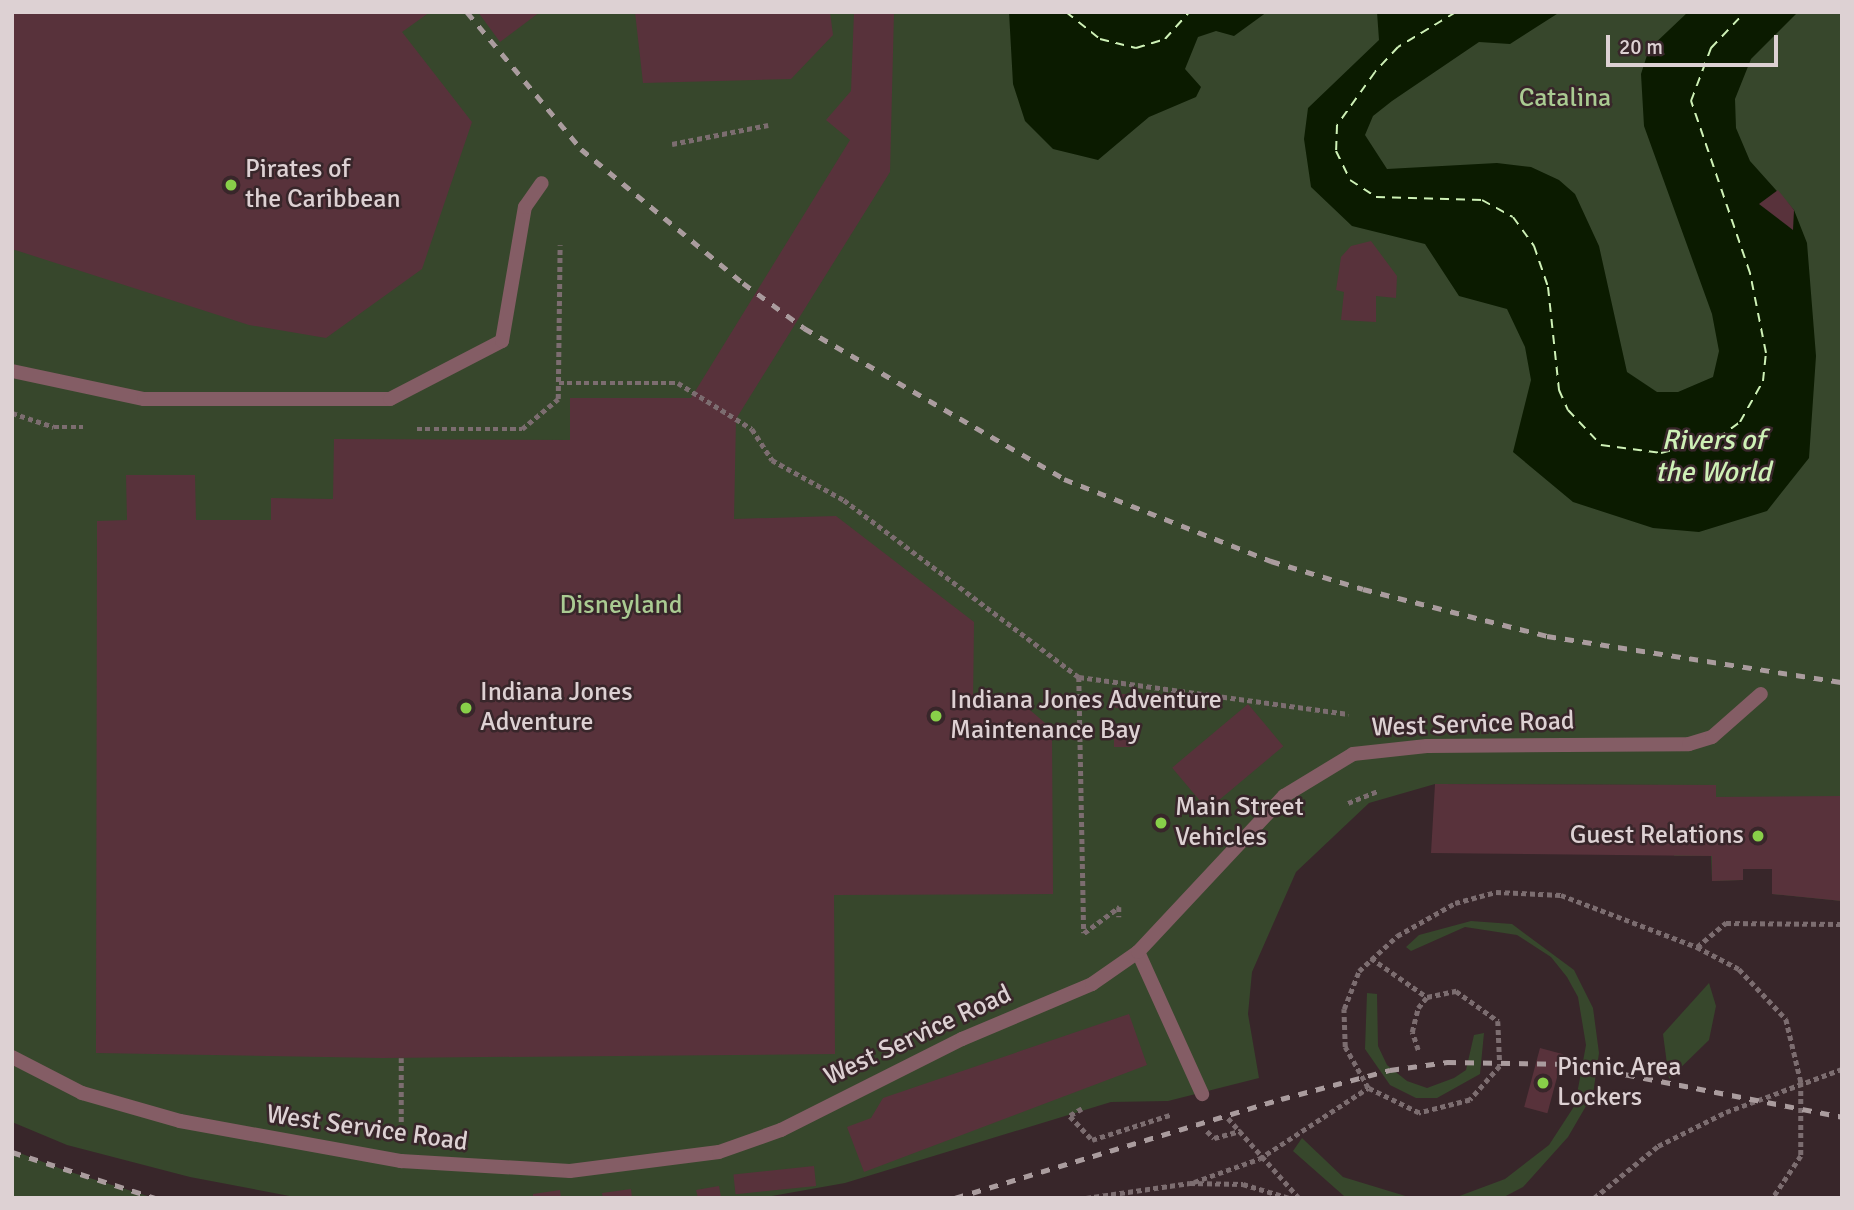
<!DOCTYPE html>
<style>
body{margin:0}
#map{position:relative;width:1854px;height:1210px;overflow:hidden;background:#38262a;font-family:Signika,sans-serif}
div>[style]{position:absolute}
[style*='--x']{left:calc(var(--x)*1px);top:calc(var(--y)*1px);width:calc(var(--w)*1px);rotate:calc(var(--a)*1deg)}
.green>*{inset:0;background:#37472c}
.water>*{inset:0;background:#0b1b00}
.ferry>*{height:2px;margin-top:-1px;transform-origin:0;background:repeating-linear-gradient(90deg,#cef1b6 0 9px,transparent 0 16px)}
.building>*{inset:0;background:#58323b;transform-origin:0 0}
.path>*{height:4.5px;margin-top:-2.25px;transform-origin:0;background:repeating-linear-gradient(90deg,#7c6d70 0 5px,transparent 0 8.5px)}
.lane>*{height:14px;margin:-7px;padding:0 7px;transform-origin:7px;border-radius:7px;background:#845d65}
.rail>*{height:5px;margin-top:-2.5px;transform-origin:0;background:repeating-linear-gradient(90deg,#aa9c9e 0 9px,transparent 0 18px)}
.dots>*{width:19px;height:19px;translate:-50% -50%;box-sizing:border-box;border:4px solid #38262a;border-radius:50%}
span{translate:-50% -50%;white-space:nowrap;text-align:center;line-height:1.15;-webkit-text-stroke:5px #38262a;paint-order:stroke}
.park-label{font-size:26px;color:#aacb92}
.poi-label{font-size:26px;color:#ddd1d3}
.left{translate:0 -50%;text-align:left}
.right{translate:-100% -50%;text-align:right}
.street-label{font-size:26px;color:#ddd1d3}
.water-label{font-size:28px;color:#cef1b6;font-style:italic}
.frame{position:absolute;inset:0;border:14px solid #ddd1d3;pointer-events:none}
.scale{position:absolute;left:1606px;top:35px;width:172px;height:32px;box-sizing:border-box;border:4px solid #ddd1d3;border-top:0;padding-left:9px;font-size:21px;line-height:24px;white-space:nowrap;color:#ddd1d3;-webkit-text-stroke:5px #38262a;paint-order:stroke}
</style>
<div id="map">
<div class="green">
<i style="clip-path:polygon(12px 12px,1842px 12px,1842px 901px,1772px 894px,1772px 869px,1743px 869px,1743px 880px,1712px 881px,1711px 856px,1674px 856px,1677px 800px,1668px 785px,1435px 784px,1369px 803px,1296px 872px,1252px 972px,1248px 1014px,1259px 1078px,1168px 1101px,1111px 1102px,845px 1183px,760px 1198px,300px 1198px,190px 1177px,67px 1145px,12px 1122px)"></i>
<i style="clip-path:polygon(1471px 921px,1512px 924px,1574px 970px,1593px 1008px,1599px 1053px,1593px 1094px,1568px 1137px,1523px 1187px,1502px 1198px,1454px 1198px,1505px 1179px,1549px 1145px,1575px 1105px,1586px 1045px,1578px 997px,1567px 977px,1551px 957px,1517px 935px,1465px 927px,1411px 951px,1406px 947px,1419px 935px)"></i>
<i style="clip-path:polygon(1709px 983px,1716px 1006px,1709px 1040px,1669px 1079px,1663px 1034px)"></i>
<i style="clip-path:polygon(1367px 993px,1377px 994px,1378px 1046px,1387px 1065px,1407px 1081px,1427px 1088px,1454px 1078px,1466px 1070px,1474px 1035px,1484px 1033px,1480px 1074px,1437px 1098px,1416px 1098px,1390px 1085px,1365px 1049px)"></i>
<i style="clip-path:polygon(1302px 1138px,1343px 1177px,1412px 1198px,1344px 1196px,1293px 1151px)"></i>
<i style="clip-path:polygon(12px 1150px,64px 1170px,154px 1198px,12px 1198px)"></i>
</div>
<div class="water">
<i style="clip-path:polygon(1009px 12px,1267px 12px,1234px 36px,1216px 31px,1198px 37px,1185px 69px,1201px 87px,1196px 97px,1149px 117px,1098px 160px,1053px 149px,1025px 121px,1013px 84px)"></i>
<i style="clip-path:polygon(1377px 12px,1560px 12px,1510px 44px,1479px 42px,1392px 101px,1373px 116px,1365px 135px,1387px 169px,1497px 163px,1531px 167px,1559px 180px,1575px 194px,1599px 246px,1627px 372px,1657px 392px,1678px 392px,1713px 377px,1719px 351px,1712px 314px,1644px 126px,1641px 74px,1649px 49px,1688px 12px,1798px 12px,1751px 59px,1735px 99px,1736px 128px,1750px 161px,1794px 210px,1807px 243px,1816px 356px,1809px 458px,1767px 511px,1699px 532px,1653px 528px,1573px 502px,1513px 452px,1531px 380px,1525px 347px,1507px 309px,1459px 296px,1425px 244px,1352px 226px,1311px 187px,1304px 139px,1308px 108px,1379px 40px)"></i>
</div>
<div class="ferry">
<i style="--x:1066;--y:12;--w:43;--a:38.5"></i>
<i style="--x:1100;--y:39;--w:37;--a:14"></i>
<i style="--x:1136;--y:48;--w:30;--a:-17"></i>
<i style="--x:1165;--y:39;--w:36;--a:-48"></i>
<i style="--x:1456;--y:12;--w:68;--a:148.9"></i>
<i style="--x:1398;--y:47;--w:34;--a:133"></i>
<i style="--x:1375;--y:72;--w:65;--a:125.6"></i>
<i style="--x:1337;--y:125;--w:26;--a:92"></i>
<i style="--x:1336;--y:151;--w:32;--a:64"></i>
<i style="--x:1350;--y:180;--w:31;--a:33"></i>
<i style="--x:1376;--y:197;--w:106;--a:1.6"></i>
<i style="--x:1482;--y:200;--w:35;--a:29"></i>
<i style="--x:1513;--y:217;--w:36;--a:54"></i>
<i style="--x:1534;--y:246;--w:43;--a:71.1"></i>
<i style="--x:1548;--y:287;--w:104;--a:83.9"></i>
<i style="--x:1559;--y:390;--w:22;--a:66"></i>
<i style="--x:1568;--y:410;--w:48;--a:46.7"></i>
<i style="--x:1601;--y:445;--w:61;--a:7.6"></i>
<i style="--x:1661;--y:453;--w:59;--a:-14.7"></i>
<i style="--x:1718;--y:438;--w:27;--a:-36"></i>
<i style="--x:1740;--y:422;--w:47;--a:-60.7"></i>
<i style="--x:1763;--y:381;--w:28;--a:-84"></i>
<i style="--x:1766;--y:353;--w:82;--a:-101.3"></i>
<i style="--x:1750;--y:273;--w:182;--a:-108.9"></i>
<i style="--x:1691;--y:101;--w:57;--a:-69.3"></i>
<i style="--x:1711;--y:48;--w:50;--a:-46.6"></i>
</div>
<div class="building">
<i style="clip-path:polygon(12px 12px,430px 12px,402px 32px,472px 122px,422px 269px,326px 338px,249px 325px,12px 249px)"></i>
<i style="clip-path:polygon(478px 12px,540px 12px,500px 42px)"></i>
<i style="clip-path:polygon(635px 12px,830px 12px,833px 35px,791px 79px,643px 83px)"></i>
<i style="clip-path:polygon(854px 12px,894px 12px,890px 172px,736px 419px,734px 519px,836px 516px,974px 622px,973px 703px,1023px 704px,1052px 729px,1053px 894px,834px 895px,835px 1054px,382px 1058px,96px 1053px,97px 521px,127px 520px,126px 475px,195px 475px,196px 520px,271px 520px,271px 498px,333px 499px,334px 439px,570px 440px,570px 398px,691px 398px,850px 140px,826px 120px,851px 91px)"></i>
<i style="clip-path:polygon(1778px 190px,1794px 210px,1793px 230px,1759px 204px)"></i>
<i style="clip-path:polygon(1371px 241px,1397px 276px,1396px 298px,1376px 296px,1376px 322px,1341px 320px,1344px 292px,1336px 290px,1341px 257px,1351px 246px)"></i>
<i style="left:1115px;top:694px;width:15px;height:14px"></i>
<i style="left:1248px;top:704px;width:55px;height:99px;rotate:50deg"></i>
<i style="left:1130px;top:733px;width:14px;height:16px;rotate:90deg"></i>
<i style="clip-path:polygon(1435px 784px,1716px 785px,1716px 797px,1842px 796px,1842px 901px,1772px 894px,1772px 869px,1743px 869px,1743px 880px,1712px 881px,1712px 856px,1431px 853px)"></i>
<i style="clip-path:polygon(1129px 1014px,1147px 1065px,864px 1172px,847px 1127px,871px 1118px,883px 1098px)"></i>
<i style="left:1540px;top:1048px;width:24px;height:61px;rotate:15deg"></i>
<i style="left:814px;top:1166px;width:20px;height:81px;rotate:84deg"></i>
<i style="clip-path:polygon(719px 1186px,721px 1197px,698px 1198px,696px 1190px)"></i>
<i style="clip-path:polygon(631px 1189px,632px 1198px,603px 1198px,602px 1193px)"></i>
<i style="clip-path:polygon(560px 1190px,561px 1198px,533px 1198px,533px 1194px)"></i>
</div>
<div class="path">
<i style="--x:672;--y:144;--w:98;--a:-11.2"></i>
<i style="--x:559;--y:383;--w:119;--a:0"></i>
<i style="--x:678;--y:383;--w:87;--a:31.9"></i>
<i style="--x:752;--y:429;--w:37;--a:57"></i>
<i style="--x:772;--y:460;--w:82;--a:29.1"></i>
<i style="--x:844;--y:500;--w:294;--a:37"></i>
<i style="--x:1079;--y:677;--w:256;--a:88.9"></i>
<i style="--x:1084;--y:933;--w:44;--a:-36.6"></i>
<i style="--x:1119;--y:907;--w:10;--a:90"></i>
<i style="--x:12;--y:413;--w:44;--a:18.4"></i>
<i style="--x:54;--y:427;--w:29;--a:0"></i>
<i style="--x:417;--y:429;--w:105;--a:0"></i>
<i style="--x:522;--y:429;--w:47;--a:-39.8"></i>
<i style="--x:558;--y:399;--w:154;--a:-89.3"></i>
<i style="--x:1079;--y:677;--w:272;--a:7.8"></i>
<i style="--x:1348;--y:803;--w:32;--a:-22"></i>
<i style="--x:1697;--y:947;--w:38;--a:-40"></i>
<i style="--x:1726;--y:923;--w:116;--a:0.5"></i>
<i style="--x:1371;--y:958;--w:68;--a:34.9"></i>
<i style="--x:1418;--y:1050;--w:19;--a:-108"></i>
<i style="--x:1412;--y:1032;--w:25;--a:-76"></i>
<i style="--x:1418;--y:1008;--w:14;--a:-51"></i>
<i style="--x:1427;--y:997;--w:30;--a:-12"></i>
<i style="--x:1456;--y:991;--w:52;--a:35.5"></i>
<i style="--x:1498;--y:1021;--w:45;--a:87.5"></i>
<i style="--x:1500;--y:1066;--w:45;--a:131.4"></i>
<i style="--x:1470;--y:1100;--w:53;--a:165.7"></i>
<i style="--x:1419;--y:1113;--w:57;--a:-153.9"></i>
<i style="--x:1368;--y:1088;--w:47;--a:-119.3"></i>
<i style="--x:1345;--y:1047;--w:38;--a:-92"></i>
<i style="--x:1344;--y:1009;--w:41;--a:-68.5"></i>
<i style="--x:1359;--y:971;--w:52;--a:-42.6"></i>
<i style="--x:1397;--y:936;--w:67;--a:-29.6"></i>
<i style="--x:1455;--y:903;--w:42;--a:-15"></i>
<i style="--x:1496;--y:892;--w:65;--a:2.6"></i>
<i style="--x:1561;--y:895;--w:146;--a:20.9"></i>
<i style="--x:1697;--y:947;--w:47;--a:27.6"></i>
<i style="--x:1739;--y:969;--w:69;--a:46.8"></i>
<i style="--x:1786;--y:1019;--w:65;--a:76.6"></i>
<i style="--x:1801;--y:1082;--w:74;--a:90"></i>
<i style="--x:1801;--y:1156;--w:50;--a:123.7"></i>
<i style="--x:1082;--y:1109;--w:14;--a:150"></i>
<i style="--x:1070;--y:1116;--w:33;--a:47"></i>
<i style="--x:1092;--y:1140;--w:82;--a:-17.8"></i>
<i style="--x:1228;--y:1118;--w:107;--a:48.4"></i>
<i style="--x:401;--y:1122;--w:64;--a:-90"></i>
<i style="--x:1207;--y:1131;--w:10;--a:45"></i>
<i style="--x:1214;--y:1138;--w:28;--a:-15"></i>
<i style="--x:1194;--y:1182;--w:69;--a:-19.5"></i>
<i style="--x:1259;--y:1159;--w:130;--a:-33.1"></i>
<i style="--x:1086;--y:1198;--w:105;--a:-8.2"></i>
<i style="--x:1190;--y:1183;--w:53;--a:1.1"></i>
<i style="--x:1243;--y:1184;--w:48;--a:16.9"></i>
<i style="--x:1594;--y:1198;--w:82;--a:-39.1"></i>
<i style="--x:1658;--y:1146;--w:76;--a:-26.6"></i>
<i style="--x:1726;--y:1112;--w:124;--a:-20.3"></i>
</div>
<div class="lane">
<i style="--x:12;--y:371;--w:135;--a:12"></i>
<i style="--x:144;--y:399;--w:246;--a:0"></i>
<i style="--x:390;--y:399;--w:126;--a:-27.4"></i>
<i style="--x:502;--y:341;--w:136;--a:-80.3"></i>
<i style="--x:525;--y:207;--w:29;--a:-55"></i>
<i style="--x:1138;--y:952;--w:156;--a:65.7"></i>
<i style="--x:12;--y:1057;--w:79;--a:27.2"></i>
<i style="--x:82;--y:1093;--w:102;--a:15.9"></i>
<i style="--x:180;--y:1121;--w:225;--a:10.3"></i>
<i style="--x:401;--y:1161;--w:169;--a:3.4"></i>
<i style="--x:570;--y:1171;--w:150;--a:-7.3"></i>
<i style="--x:719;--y:1152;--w:66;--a:-19.5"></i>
<i style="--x:781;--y:1130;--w:203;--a:-26.7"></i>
<i style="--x:962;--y:1039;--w:141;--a:-22.9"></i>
<i style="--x:1092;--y:984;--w:56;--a:-34.8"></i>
<i style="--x:1138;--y:952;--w:214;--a:-46.9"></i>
<i style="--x:1284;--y:796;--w:81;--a:-31.3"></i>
<i style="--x:1353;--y:754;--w:74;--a:-6.2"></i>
<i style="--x:1427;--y:746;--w:262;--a:-0.4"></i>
<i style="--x:1689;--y:744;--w:24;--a:-17"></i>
<i style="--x:1712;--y:737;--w:65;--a:-41.3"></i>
</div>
<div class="rail">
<i style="--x:467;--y:12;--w:178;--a:50.2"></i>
<i style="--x:581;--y:149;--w:210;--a:39.6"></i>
<i style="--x:743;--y:283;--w:76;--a:36.4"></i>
<i style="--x:804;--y:328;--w:301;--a:30.1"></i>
<i style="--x:1064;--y:479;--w:223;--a:21.6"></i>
<i style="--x:1271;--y:561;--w:96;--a:16.9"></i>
<i style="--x:1363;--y:589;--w:190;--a:14.3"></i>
<i style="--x:1547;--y:636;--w:299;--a:8.9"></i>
<i style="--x:12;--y:1152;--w:150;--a:17.8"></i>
<i style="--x:955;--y:1198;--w:341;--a:-16.9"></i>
<i style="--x:1281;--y:1099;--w:113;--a:-14.9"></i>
<i style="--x:1390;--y:1070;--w:58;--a:-8"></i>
<i style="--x:1447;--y:1062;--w:126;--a:0.9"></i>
<i style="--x:1573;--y:1064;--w:274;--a:11.1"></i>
</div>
<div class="dots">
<i style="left:231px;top:185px;background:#88cf49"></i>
<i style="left:466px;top:708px;background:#88cf49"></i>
<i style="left:936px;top:716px;background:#88cf49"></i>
<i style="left:1161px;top:823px;background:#88cf49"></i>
<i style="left:1758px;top:836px;background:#88cf49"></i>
<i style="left:1543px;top:1083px;background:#88cf49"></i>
</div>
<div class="park-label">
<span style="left:1565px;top:99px">Catalina</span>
<span style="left:621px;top:606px">Disneyland</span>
</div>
<div class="poi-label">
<span class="left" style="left:245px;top:185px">Pirates of<br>the Caribbean</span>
<span class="left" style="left:480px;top:708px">Indiana Jones<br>Adventure</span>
<span class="left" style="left:950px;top:716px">Indiana Jones Adventure<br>Maintenance Bay</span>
<span class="left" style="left:1175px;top:823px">Main Street<br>Vehicles</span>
<span class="right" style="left:1744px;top:836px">Guest Relations</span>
<span class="left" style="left:1557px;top:1083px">Picnic Area<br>Lockers</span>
</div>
<div class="street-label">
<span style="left:1473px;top:725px;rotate:-2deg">West Service Road</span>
<span style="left:918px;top:1036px;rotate:-25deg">West Service Road</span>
<span style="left:367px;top:1129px;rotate:8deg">West Service Road</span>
</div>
<div class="water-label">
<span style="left:1713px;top:456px">Rivers of<br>the World</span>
</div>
<div class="frame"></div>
<div class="scale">20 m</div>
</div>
